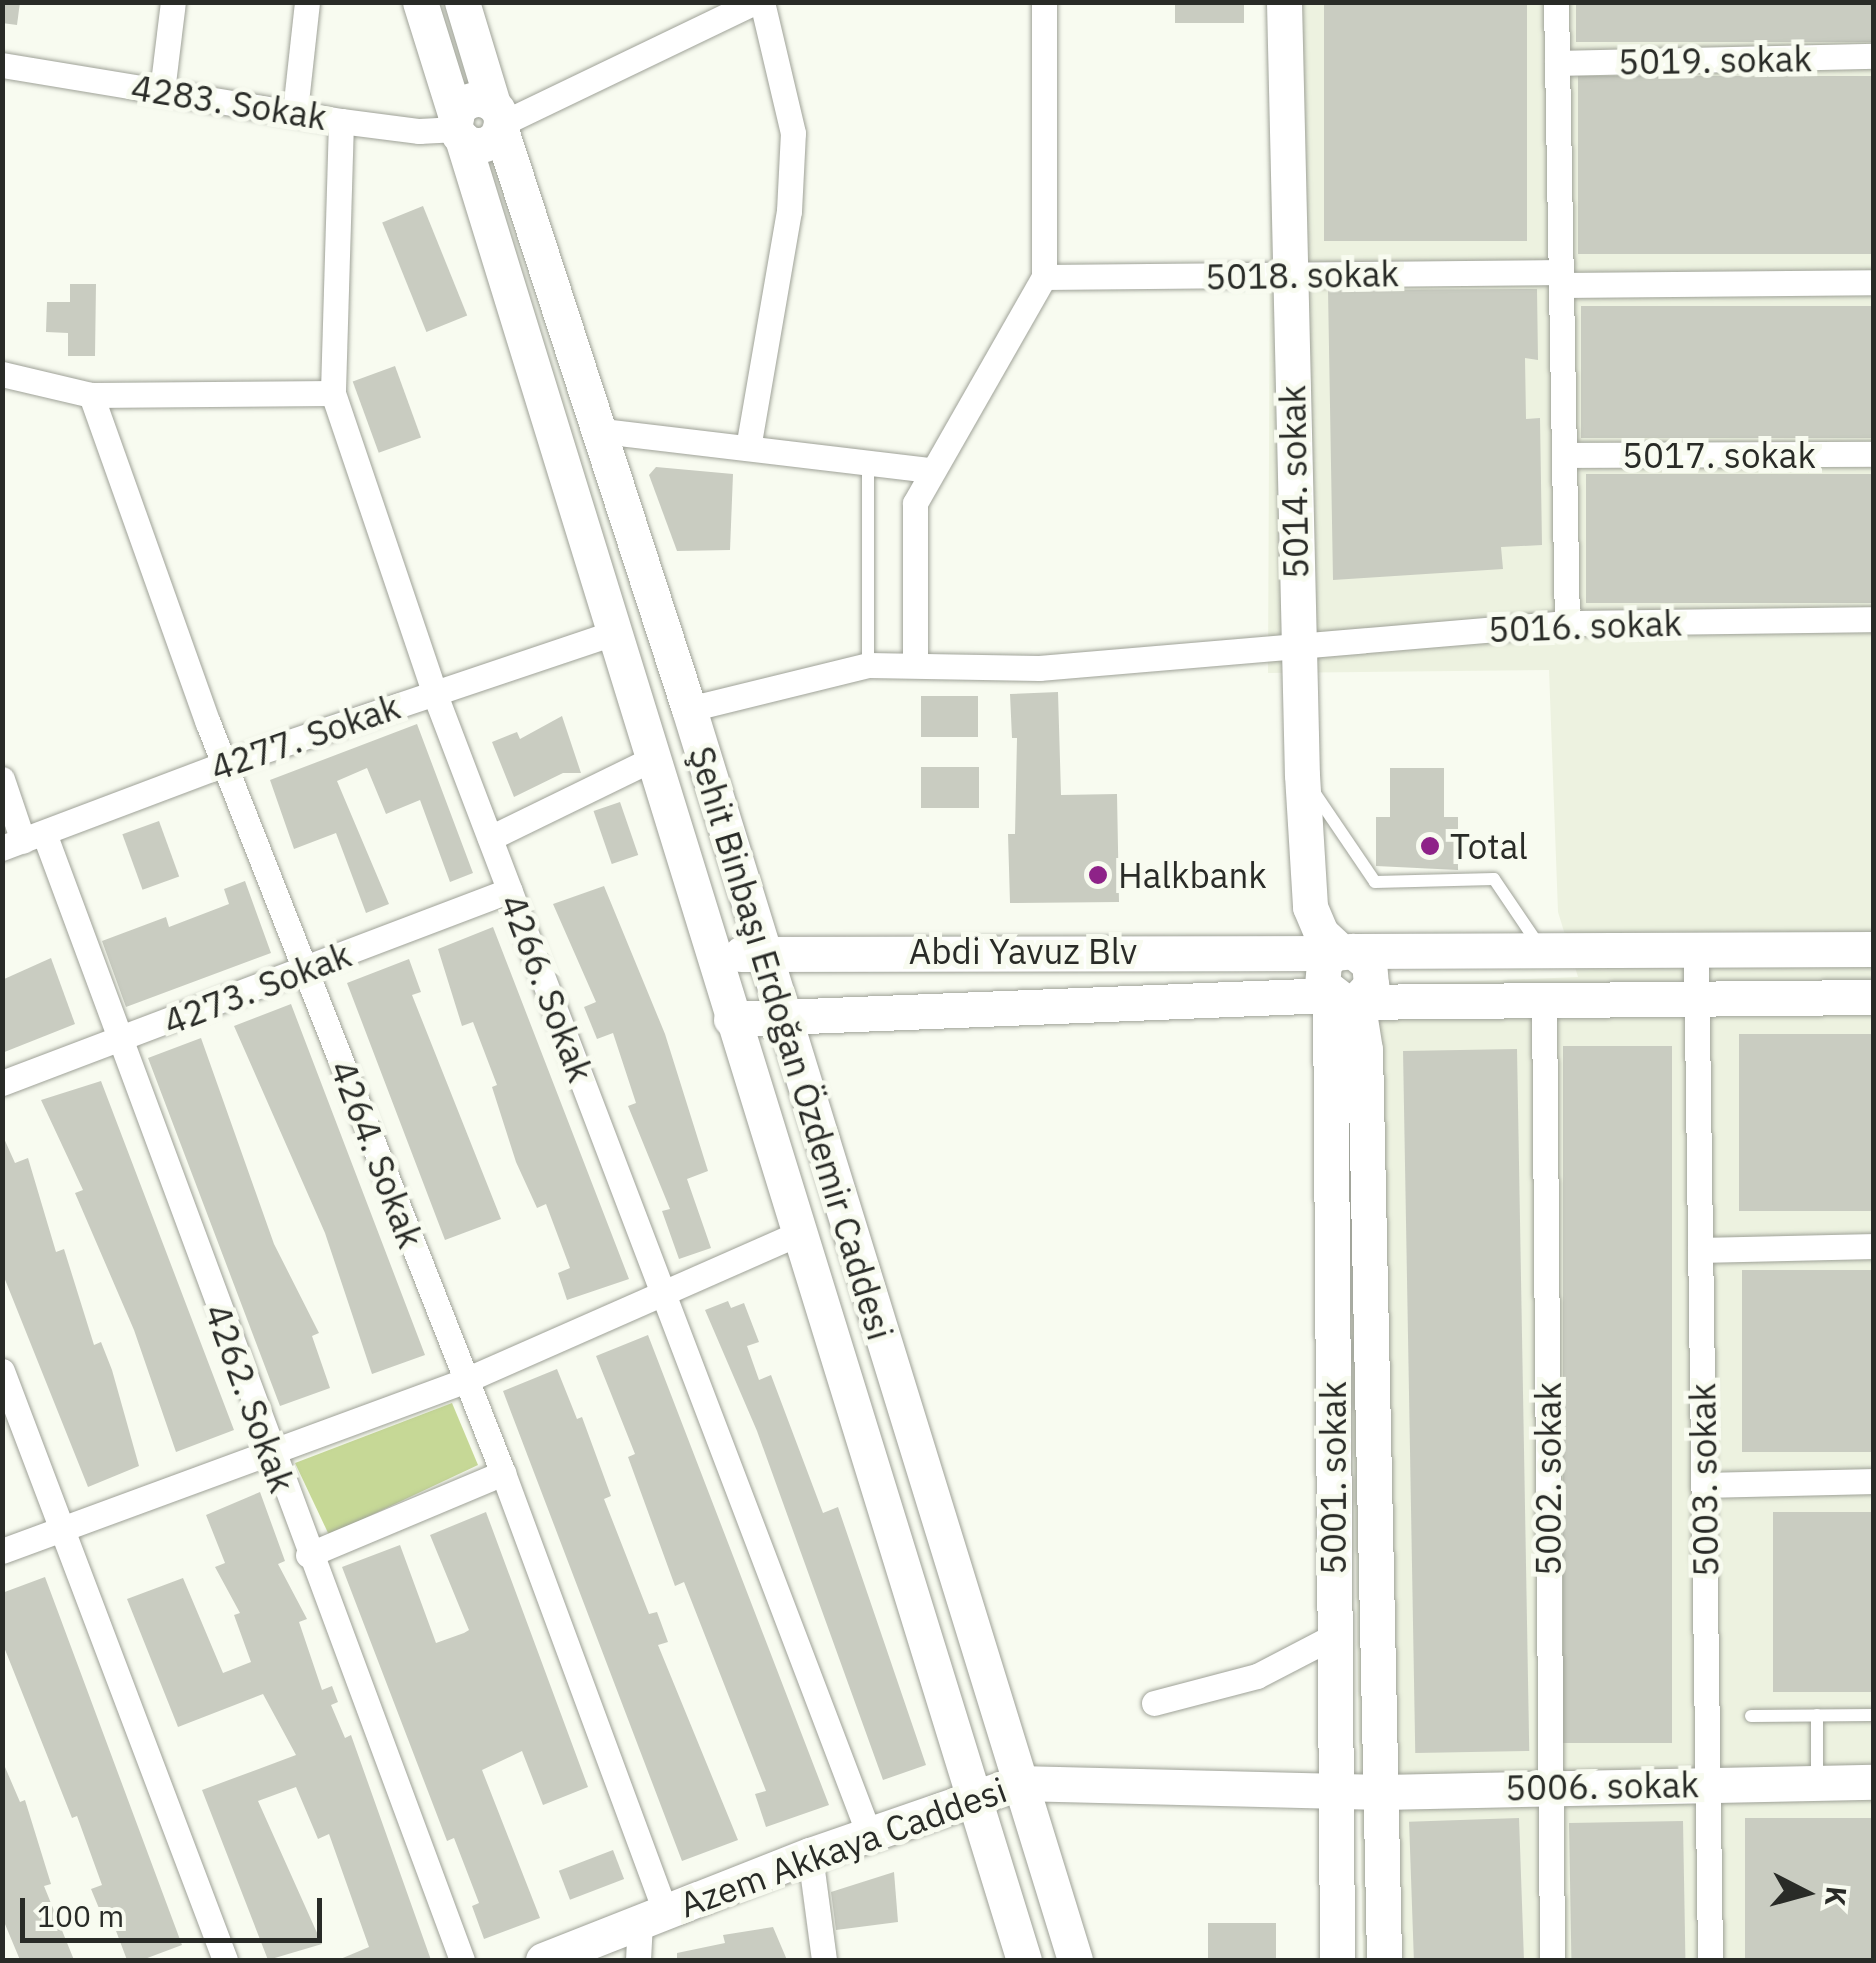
<!DOCTYPE html>
<meta charset="utf-8">
<style>
body{margin:0}
#map{position:relative;width:1876px;height:1963px;overflow:hidden;background:#f8fbf0;font-family:"IBM Plex Sans",sans-serif}
div>[style]{position:absolute}
[style*='--x']{left:calc(var(--x)*1px);top:calc(var(--y)*1px);width:calc(var(--w)*1px);rotate:calc(var(--a)*1deg)}
.built>*{inset:0;background:#edf2e0}
.green>*{inset:0;background:#c6d896}
.building>*{inset:0;background:#c9ccc1;transform-origin:0 0}
.roads{filter:drop-shadow(0 0 2px #9fa298) drop-shadow(0 0 2px #9fa298)}
.lane>*{height:12px;margin:-6px;padding:0 6px;transform-origin:6px;border-radius:6px;background:#fff}
.street>*{height:25px;margin:-12.5px;padding:0 12.5px;transform-origin:12.5px;border-radius:12.5px;background:#fff}
.secondary>*{height:35px;margin:-17.5px;padding:0 17.5px;transform-origin:17.5px;border-radius:17.5px;background:#fff}
.secondary>.ring{margin:-17.5px;padding:0;box-sizing:content-box;background:none;border:35px solid #fff;border-radius:50%}
.dots>*{width:28px;height:28px;translate:-50% -50%;box-sizing:border-box;border:5px solid #f8fbf0;border-radius:50%}
span{translate:-50% -50%;white-space:nowrap;text-align:center;line-height:1.15;-webkit-text-stroke:10px #f8fbf0;paint-order:stroke}
.street-label{font-size:35px;color:#292b27}
.poi-label{font-size:35px;color:#292b27}
.left{translate:0 -50%;text-align:left}
.frame{position:absolute;inset:0;border:5px solid #292b27;pointer-events:none}
.north{position:absolute;left:1756px;top:1843px;width:100px;height:100px;-webkit-text-stroke:8px #f8fbf0;paint-order:stroke;rotate:96deg;font-size:28px;font-weight:700;line-height:40px;text-align:center;color:#292b27}
.north::after{content:'';display:block;margin:auto;width:35px;height:45px;background:#292b27;clip-path:polygon(50% 0,100% 100%,50% 72%,0 100%)}
.scale{position:absolute;left:20px;top:1898px;width:302px;height:45px;box-sizing:border-box;border:5px solid #292b27;border-top:0;padding-left:12px;font-size:30px;line-height:35px;white-space:nowrap;color:#292b27;-webkit-text-stroke:8px #f8fbf0;paint-order:stroke}
</style>
<div id="map">
<div class="built">
<i style="clip-path:polygon(1271px 3px,1873px 3px,1873px 1960px,1363px 1960px,1346px 1020px,1379px 985px,1578px 977px,1558px 912px,1549px 670px,1268px 673px)"></i>
</div>
<div class="green">
<i style="clip-path:polygon(452px 1403px,478px 1465px,329px 1535px,295px 1463px)"></i>
</div>
<div class="building">
<i style="clip-path:polygon(2px 2px,20px 2px,17px 25px,2px 23px)"></i>
<i style="left:1175px;top:2px;width:69px;height:21px"></i>
<i style="left:1324px;top:2px;width:203px;height:239px"></i>
<i style="left:1576px;top:2px;width:298px;height:40px"></i>
<i style="left:1874px;top:76px;width:178px;height:296px;rotate:90deg"></i>
<i style="left:423px;top:206px;width:118px;height:44px;rotate:68deg"></i>
<i style="clip-path:polygon(70px 284px,96px 284px,95px 356px,68px 356px,68px 333px,46px 332px,47px 302px,70px 302px)"></i>
<i style="clip-path:polygon(1537px 289px,1538px 360px,1525px 358px,1526px 419px,1540px 418px,1542px 545px,1501px 547px,1503px 569px,1333px 580px,1328px 290px)"></i>
<i style="left:1874px;top:306px;width:132px;height:293px;rotate:90deg"></i>
<i style="left:395px;top:366px;width:76px;height:45px;rotate:70deg"></i>
<i style="clip-path:polygon(656px 467px,733px 474px,730px 550px,677px 551px,649px 475px)"></i>
<i style="left:1874px;top:474px;width:129px;height:288px;rotate:90deg"></i>
<i style="clip-path:polygon(1058px 692px,1061px 795px,1117px 794px,1119px 902px,1010px 903px,1008px 834px,1015px 834px,1017px 738px,1012px 738px,1010px 694px)"></i>
<i style="left:921px;top:696px;width:57px;height:41px"></i>
<i style="clip-path:polygon(562px 716px,581px 773px,563px 773px,514px 797px,492px 742px,517px 732px,520px 739px)"></i>
<i style="clip-path:polygon(417px 724px,473px 873px,450px 882px,420px 800px,386px 814px,367px 768px,337px 781px,389px 904px,366px 913px,336px 833px,294px 849px,270px 780px)"></i>
<i style="left:921px;top:767px;width:58px;height:41px"></i>
<i style="clip-path:polygon(1390px 768px,1444px 768px,1444px 817px,1458px 817px,1458px 870px,1376px 866px,1376px 817px,1390px 817px)"></i>
<i style="left:620px;top:802px;width:56px;height:28px;rotate:71deg"></i>
<i style="left:159px;top:821px;width:59px;height:39px;rotate:70deg"></i>
<i style="clip-path:polygon(245px 881px,271px 953px,126px 1007px,102px 941px,166px 917px,169px 927px,229px 904px,224px 889px)"></i>
<i style="clip-path:polygon(604px 886px,665px 1034px,708px 1171px,687px 1179px,711px 1248px,679px 1259px,662px 1211px,670px 1209px,628px 1106px,636px 1103px,613px 1033px,597px 1039px,584px 1007px,596px 1002px,553px 904px)"></i>
<i style="clip-path:polygon(493px 927px,629px 1279px,567px 1300px,558px 1273px,570px 1268px,546px 1204px,537px 1208px,516px 1162px,492px 1087px,497px 1085px,473px 1022px,462px 1026px,438px 949px)"></i>
<i style="clip-path:polygon(51px 958px,75px 1024px,2px 1053px,2px 980px)"></i>
<i style="clip-path:polygon(409px 959px,421px 992px,412px 995px,501px 1219px,445px 1240px,347px 983px)"></i>
<i style="clip-path:polygon(291px 1004px,425px 1355px,372px 1374px,325px 1233px,234px 1026px)"></i>
<i style="left:1874px;top:1034px;width:177px;height:135px;rotate:90deg"></i>
<i style="clip-path:polygon(201px 1038px,274px 1244px,319px 1333px,312px 1336px,330px 1388px,280px 1406px,148px 1058px)"></i>
<i style="left:1672px;top:1046px;width:697px;height:109px;rotate:90deg"></i>
<i style="left:1517px;top:1049px;width:702px;height:114px;rotate:89deg"></i>
<i style="clip-path:polygon(101px 1081px,234px 1430px,176px 1452px,134px 1330px,75px 1193px,83px 1190px,41px 1100px)"></i>
<i style="clip-path:polygon(2px 1134px,15px 1163px,28px 1158px,56px 1252px,64px 1249px,94px 1345px,101px 1342px,112px 1370px,139px 1466px,88px 1487px,2px 1272px)"></i>
<i style="left:1874px;top:1270px;width:182px;height:132px;rotate:90deg"></i>
<i style="clip-path:polygon(728px 1301px,731px 1308px,744px 1303px,759px 1342px,747px 1346px,759px 1380px,771px 1375px,823px 1513px,838px 1507px,926px 1765px,883px 1780px,757px 1431px,705px 1310px)"></i>
<i style="clip-path:polygon(648px 1335px,829px 1805px,766px 1827px,755px 1794px,766px 1791px,684px 1582px,675px 1586px,628px 1457px,635px 1454px,596px 1356px)"></i>
<i style="clip-path:polygon(557px 1369px,577px 1419px,582px 1417px,611px 1496px,604px 1499px,649px 1614px,657px 1612px,668px 1642px,658px 1645px,738px 1840px,682px 1861px,503px 1391px)"></i>
<i style="clip-path:polygon(260px 1492px,285px 1561px,278px 1564px,307px 1619px,299px 1622px,322px 1690px,332px 1686px,338px 1702px,331px 1705px,345px 1738px,351px 1735px,431px 1960px,338px 1960px,369px 1947px,329px 1834px,318px 1839px,296px 1787px,258px 1801px,322px 1944px,268px 1960px,202px 1790px,296px 1755px,263px 1694px,178px 1727px,127px 1599px,183px 1578px,223px 1673px,251px 1662px,234px 1615px,240px 1613px,215px 1567px,225px 1563px,206px 1515px)"></i>
<i style="clip-path:polygon(486px 1512px,588px 1787px,543px 1805px,522px 1751px,482px 1770px,540px 1918px,484px 1939px,472px 1906px,479px 1903px,454px 1838px,447px 1841px,342px 1567px,400px 1545px,436px 1643px,464px 1633px,469px 1630px,430px 1535px)"></i>
<i style="left:1874px;top:1512px;width:180px;height:101px;rotate:90deg"></i>
<i style="clip-path:polygon(45px 1577px,182px 1945px,142px 1960px,127px 1960px,110px 1915px,103px 1918px,91px 1889px,102px 1885px,77px 1816px,72px 1818px,2px 1642px,2px 1593px)"></i>
<i style="clip-path:polygon(2px 1760px,20px 1802px,25px 1800px,51px 1884px,44px 1886px,74px 1960px,20px 1960px,2px 1917px)"></i>
<i style="left:1519px;top:1818px;width:142px;height:110px;rotate:88deg"></i>
<i style="left:1874px;top:1818px;width:142px;height:129px;rotate:90deg"></i>
<i style="left:1683px;top:1821px;width:139px;height:114px;rotate:89deg"></i>
<i style="left:613px;top:1850px;width:31px;height:58px;rotate:69deg"></i>
<i style="clip-path:polygon(894px 1872px,898px 1922px,836px 1930px,831px 1892px)"></i>
<i style="left:1276px;top:1923px;width:37px;height:68px;rotate:90deg"></i>
<i style="clip-path:polygon(773px 1927px,787px 1960px,677px 1960px,677px 1953px,725px 1943px,723px 1935px)"></i>
</div>
<div class="roads">
<div class="lane">
<i style="--x:868;--y:462;--w:203;--a:90"></i>
<i style="--x:1312;--y:789;--w:112;--a:55.9"></i>
<i style="--x:1375;--y:882;--w:119;--a:-1.4"></i>
<i style="--x:1494;--y:879;--w:78;--a:55.9"></i>
<i style="--x:1751;--y:1716;--w:123;--a:-0.5"></i>
<i style="--x:1817;--y:1783;--w:68;--a:-90"></i>
</div>
<div class="street">
<i style="--x:1556;--y:2;--w:621;--a:88.99"></i>
<i style="--x:1557;--y:63;--w:317;--a:-1.3"></i>
<i style="--x:2;--y:65;--w:344;--a:9.4"></i>
<i style="--x:341;--y:121;--w:79;--a:7.3"></i>
<i style="--x:419;--y:131;--w:38;--a:-3"></i>
<i style="--x:162;--y:91;--w:90;--a:-83"></i>
<i style="--x:295;--y:111;--w:110;--a:-83.7"></i>
<i style="--x:341;--y:121;--w:272;--a:91.7"></i>
<i style="--x:333;--y:393;--w:316;--a:71.3"></i>
<i style="--x:434;--y:692;--w:1222;--a:69.15"></i>
<i style="--x:501;--y:124;--w:281;--a:-25.7"></i>
<i style="--x:1044;--y:277;--w:517;--a:-0.55"></i>
<i style="--x:1561;--y:285;--w:313;--a:-0.5"></i>
<i style="--x:2;--y:374;--w:91;--a:13.3"></i>
<i style="--x:91;--y:395;--w:242;--a:-0.5"></i>
<i style="--x:91;--y:395;--w:348;--a:70.4"></i>
<i style="--x:208;--y:723;--w:806;--a:68.53"></i>
<i style="--x:503;--y:1473;--w:467;--a:69.7"></i>
<i style="--x:594;--y:430;--w:339;--a:6.8"></i>
<i style="--x:748;--y:448;--w:241;--a:-80.2"></i>
<i style="--x:789;--y:211;--w:78;--a:-87.1"></i>
<i style="--x:793;--y:133;--w:135;--a:-103.3"></i>
<i style="--x:1564;--y:455;--w:310;--a:-0.2"></i>
<i style="--x:915;--y:662;--w:159;--a:-90"></i>
<i style="--x:915;--y:503;--w:260;--a:-60.3"></i>
<i style="--x:1044;--y:277;--w:275;--a:-90"></i>
<i style="--x:689;--y:709;--w:184;--a:-13.8"></i>
<i style="--x:868;--y:665;--w:171;--a:1"></i>
<i style="--x:1039;--y:668;--w:530;--a:-4.87"></i>
<i style="--x:1567;--y:623;--w:307;--a:-0.7"></i>
<i style="--x:2;--y:779;--w:65;--a:71.3"></i>
<i style="--x:44;--y:833;--w:1202;--a:69.65"></i>
<i style="--x:490;--y:838;--w:178;--a:-26"></i>
<i style="--x:2;--y:848;--w:237;--a:-20.7"></i>
<i style="--x:224;--y:764;--w:408;--a:-18.6"></i>
<i style="--x:1696;--y:952;--w:1008;--a:89.2"></i>
<i style="--x:1544;--y:998;--w:962;--a:89.52"></i>
<i style="--x:2;--y:1083;--w:543;--a:-20.8"></i>
<i style="--x:1700;--y:1250;--w:174;--a:-1.3"></i>
<i style="--x:2;--y:1371;--w:630;--a:69.26"></i>
<i style="--x:1704;--y:1485;--w:170;--a:-1.3"></i>
<i style="--x:2;--y:1551;--w:495;--a:-20.2"></i>
<i style="--x:466;--y:1380;--w:362;--a:-23.8"></i>
<i style="--x:308;--y:1555;--w:212;--a:-22.8"></i>
<i style="--x:1154;--y:1703;--w:106;--a:-14.7"></i>
<i style="--x:1257;--y:1676;--w:87;--a:-27.5"></i>
<i style="--x:810;--y:1855;--w:106;--a:82.4"></i>
<i style="--x:638;--y:1960;--w:39;--a:-87"></i>
</div>
<div class="secondary">
<i style="--x:420;--y:2;--w:121;--a:72.6"></i>
<i style="--x:462;--y:2;--w:107;--a:73.1"></i>
<i style="--x:1284;--y:2;--w:773;--a:88.67"></i>
<i style="--x:1302;--y:775;--w:132;--a:86.5"></i>
<i style="--x:1310;--y:907;--w:28;--a:67"></i>
<i style="--x:1321;--y:933;--w:26;--a:43"></i>
<i class="ring" style="left:455px;top:99px;width:11px;height:11px"></i>
<i style="--x:500;--y:127;--w:612;--a:72.01"></i>
<i style="--x:689;--y:709;--w:1309;--a:72.85"></i>
<i style="--x:462;--y:138;--w:1907;--a:72.86"></i>
<i style="--x:1353;--y:951;--w:521;--a:-0.22"></i>
<i style="--x:741;--y:954;--w:593;--a:-0.1"></i>
<i style="--x:1357;--y:1000;--w:51;--a:80.9"></i>
<i style="--x:1365;--y:1050;--w:910;--a:88.8"></i>
<i style="--x:1357;--y:1000;--w:21;--a:-47"></i>
<i style="--x:1371;--y:985;--w:21;--a:-95"></i>
<i style="--x:1369;--y:964;--w:21;--a:-141"></i>
<i style="--x:1353;--y:951;--w:19;--a:174"></i>
<i style="--x:1334;--y:953;--w:14;--a:135"></i>
<i style="--x:1324;--y:963;--w:21;--a:95"></i>
<i style="--x:1322;--y:984;--w:29;--a:38"></i>
<i style="--x:1345;--y:1002;--w:529;--a:-0.54"></i>
<i style="--x:731;--y:1019;--w:599;--a:-2.29"></i>
<i style="--x:1330;--y:995;--w:965;--a:89.58"></i>
<i style="--x:543;--y:1960;--w:287;--a:-21.5"></i>
<i style="--x:810;--y:1855;--w:220;--a:-19.1"></i>
<i style="--x:1018;--y:1783;--w:364;--a:1.4"></i>
<i style="--x:1382;--y:1792;--w:492;--a:-1.2"></i>
</div>
</div>
<div class="dots">
<i style="left:1430px;top:846px;background:#8e2388"></i>
<i style="left:1098px;top:875px;background:#8e2388"></i>
</div>
<div class="street-label">
<span style="left:1715px;top:60px;rotate:-1deg">5019. sokak</span>
<span style="left:229px;top:102px;rotate:9deg">4283. Sokak</span>
<span style="left:1302px;top:275px;rotate:-1deg">5018. sokak</span>
<span style="left:1719px;top:455px">5017. sokak</span>
<span style="left:1294px;top:482px;rotate:-91deg">5014. sokak</span>
<span style="left:1585px;top:626px;rotate:-2deg">5016. sokak</span>
<span style="left:305px;top:737px;rotate:-19deg">4277. Sokak</span>
<span style="left:1023px;top:951px">Abdi Yavuz Blv</span>
<span style="left:257px;top:988px;rotate:-21deg">4273. Sokak</span>
<span style="left:547px;top:988px;rotate:69deg">4266. Sokak</span>
<span style="left:791px;top:1043px;rotate:73deg">Şehit Binbaşı Erdoğan Özdemir Caddesi</span>
<span style="left:377px;top:1154px;rotate:69deg">4264. Sokak</span>
<span style="left:250px;top:1398px;rotate:70deg">4262. Sokak</span>
<span style="left:1333px;top:1478px;rotate:-90deg">5001. sokak</span>
<span style="left:1548px;top:1479px;rotate:-90deg">5002. sokak</span>
<span style="left:1704px;top:1480px;rotate:-91deg">5003. sokak</span>
<span style="left:1602px;top:1786px;rotate:-1deg">5006. sokak</span>
<span style="left:843px;top:1847px;rotate:-20deg">Azem Akkaya Caddesi</span>
</div>
<div class="poi-label">
<span class="left" style="left:1450px;top:846px">Total</span>
<span class="left" style="left:1118px;top:875px">Halkbank</span>
</div>
<div class="frame"></div>
<div class="north">K</div>
<div class="scale">100 m</div>
</div>
